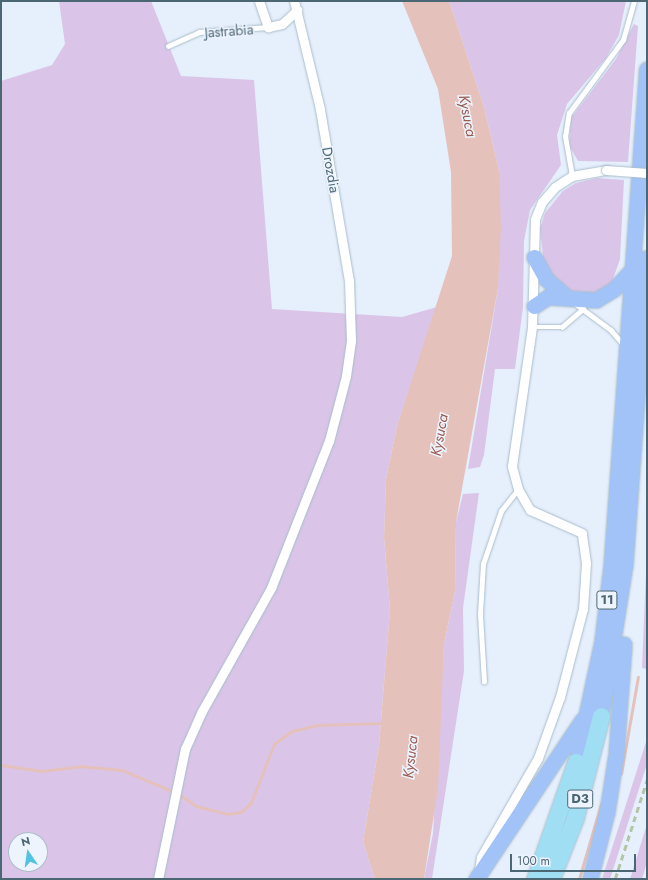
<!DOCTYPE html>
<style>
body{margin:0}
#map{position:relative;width:648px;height:880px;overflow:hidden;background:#e6effc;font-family:Jost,sans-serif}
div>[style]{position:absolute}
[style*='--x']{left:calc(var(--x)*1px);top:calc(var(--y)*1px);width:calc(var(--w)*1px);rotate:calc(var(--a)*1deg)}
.green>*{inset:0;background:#dac5e9}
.water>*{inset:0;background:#e5c1bb}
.stream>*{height:2.5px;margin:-1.25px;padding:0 1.25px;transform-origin:1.25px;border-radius:1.25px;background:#e5c1bb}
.roads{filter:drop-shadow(0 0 1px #aabdca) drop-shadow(0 0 1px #aabdca)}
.service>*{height:4.5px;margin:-2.25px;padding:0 2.25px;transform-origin:2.25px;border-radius:2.25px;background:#fff}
.minor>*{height:9px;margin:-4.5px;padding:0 4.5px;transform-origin:4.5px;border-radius:4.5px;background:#fff}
.primary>*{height:15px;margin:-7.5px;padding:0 7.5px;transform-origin:7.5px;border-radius:7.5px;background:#a1c3f8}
.motorway>*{height:17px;margin:-8.5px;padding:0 8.5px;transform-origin:8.5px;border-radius:8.5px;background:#a0dff3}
.rail>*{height:2.5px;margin-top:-1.25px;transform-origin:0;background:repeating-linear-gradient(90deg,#b4c5a5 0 6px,transparent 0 10px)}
.bridges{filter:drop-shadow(0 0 1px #aabdca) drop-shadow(0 0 1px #aabdca)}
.minor-bridge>*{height:9px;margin:-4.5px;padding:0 4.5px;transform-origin:4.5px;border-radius:4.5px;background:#fff}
span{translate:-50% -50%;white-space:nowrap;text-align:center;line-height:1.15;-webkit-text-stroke:3px #edf4fe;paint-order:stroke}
.shield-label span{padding:1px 3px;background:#edf4fe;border:1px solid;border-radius:3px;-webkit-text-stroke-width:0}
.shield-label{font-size:13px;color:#4c6774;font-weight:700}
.street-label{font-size:14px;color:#4c6774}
.water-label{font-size:15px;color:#9c5b4f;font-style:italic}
.frame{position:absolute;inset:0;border:2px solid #4c6774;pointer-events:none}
.north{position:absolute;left:8px;top:832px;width:40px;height:40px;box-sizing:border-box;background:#edf4fe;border:1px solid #adbcc7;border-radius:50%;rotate:347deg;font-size:11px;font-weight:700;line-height:16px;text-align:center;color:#4c6774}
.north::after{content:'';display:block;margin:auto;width:14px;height:18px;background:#50c3e1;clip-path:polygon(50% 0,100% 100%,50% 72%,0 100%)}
.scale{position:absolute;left:510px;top:854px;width:126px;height:18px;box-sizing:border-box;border:2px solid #4c6774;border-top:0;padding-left:5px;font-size:12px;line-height:14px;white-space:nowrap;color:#4c6774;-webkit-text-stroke:3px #edf4fe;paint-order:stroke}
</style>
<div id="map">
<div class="green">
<i style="clip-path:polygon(evenodd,59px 1px,151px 1px,181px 76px,254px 80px,272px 309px,402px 317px,437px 307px,397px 426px,386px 479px,384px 537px,390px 610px,379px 745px,363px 842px,375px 879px,1px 879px,1px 81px,52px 65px,65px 44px,59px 1px,16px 840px,40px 840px,40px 864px,16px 864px,16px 840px)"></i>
<i style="clip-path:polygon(449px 1px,626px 1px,619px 35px,606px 58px,567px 104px,557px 135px,561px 165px,530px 210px,524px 241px,523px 307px,515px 369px,495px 369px,484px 455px,480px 467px,468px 469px,498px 288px,499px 171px,484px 107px)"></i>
<i style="clip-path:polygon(634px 24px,638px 26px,628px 162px,578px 161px,569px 145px,571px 118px,616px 59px)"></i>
<i style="clip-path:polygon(597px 178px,624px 180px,620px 259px,611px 285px,601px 291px,578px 297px,556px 284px,544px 265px,540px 229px,545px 213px,563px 191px,576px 183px)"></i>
<i style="clip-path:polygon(479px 493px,463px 608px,464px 671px,432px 879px,424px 879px,433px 833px,444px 644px,455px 591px,456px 522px,463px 494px)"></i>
<i style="clip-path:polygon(647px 548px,647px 669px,642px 668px)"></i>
<i style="clip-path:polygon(647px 739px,647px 764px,610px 879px,602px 879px)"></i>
<i style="clip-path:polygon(647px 824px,647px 862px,642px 879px,630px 879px)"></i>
</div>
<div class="water">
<i style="clip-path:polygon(402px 1px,449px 1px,484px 107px,499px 171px,501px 226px,498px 288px,456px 522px,455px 591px,444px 644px,438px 788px,424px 879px,375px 879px,363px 842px,379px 745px,390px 610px,384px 537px,386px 479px,397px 426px,452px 256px,451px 172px,438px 89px)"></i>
</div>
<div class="stream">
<i style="--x:1;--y:765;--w:41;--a:8.3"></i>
<i style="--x:42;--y:771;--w:38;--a:-7"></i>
<i style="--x:80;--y:766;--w:42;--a:5.4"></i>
<i style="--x:122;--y:770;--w:56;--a:22.9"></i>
<i style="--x:621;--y:774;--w:98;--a:-80.1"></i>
<i style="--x:179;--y:794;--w:21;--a:35"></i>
<i style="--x:196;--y:806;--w:32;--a:14"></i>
<i style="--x:227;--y:814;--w:14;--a:-8"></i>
<i style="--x:241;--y:812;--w:13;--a:-42"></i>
<i style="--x:251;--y:803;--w:63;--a:-68.7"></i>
<i style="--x:274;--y:744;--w:22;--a:-36"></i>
<i style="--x:292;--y:731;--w:27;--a:-13"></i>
<i style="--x:318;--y:725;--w:64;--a:-1.8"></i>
<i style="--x:579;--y:879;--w:78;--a:-73.7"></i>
</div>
<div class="roads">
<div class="service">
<i style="--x:168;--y:46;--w:34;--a:-24"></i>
<i style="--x:199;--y:32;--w:69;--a:-4.1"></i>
<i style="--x:572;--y:176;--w:40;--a:-100"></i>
<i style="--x:565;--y:137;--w:24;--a:-81"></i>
<i style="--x:569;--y:113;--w:91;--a:-53.5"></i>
<i style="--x:623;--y:40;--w:41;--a:-74.2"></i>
<i style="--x:576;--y:304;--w:44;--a:36.6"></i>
<i style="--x:611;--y:330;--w:18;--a:49"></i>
<i style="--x:532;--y:327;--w:30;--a:0"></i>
<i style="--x:562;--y:327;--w:28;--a:-41"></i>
<i style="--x:484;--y:682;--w:68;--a:-93.4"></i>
<i style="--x:480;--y:614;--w:50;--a:-86.6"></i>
<i style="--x:483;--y:564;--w:56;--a:-71.2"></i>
<i style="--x:501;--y:511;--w:28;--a:-52"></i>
</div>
<div class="minor">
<i style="--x:259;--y:1;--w:28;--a:71"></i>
<i style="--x:268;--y:27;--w:14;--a:-12"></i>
<i style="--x:282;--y:24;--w:21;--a:-43"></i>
<i style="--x:479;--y:870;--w:13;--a:-81"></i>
<i style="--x:481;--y:857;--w:114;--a:-60.1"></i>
<i style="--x:538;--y:758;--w:65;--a:-70.2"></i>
<i style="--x:560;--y:697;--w:91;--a:-75.4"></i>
<i style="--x:583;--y:609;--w:46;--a:-86.3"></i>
<i style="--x:586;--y:563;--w:30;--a:-98"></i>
<i style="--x:582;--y:533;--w:57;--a:-156.1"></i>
<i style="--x:530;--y:510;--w:24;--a:-120"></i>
<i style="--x:518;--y:489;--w:24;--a:-105"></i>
<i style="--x:512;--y:466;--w:140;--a:-81.8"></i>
<i style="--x:532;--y:327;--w:108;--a:-88.4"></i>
<i style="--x:535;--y:219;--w:18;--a:-68"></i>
<i style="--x:542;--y:202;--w:20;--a:-49"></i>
<i style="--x:555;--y:187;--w:20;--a:-33"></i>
<i style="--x:572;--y:176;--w:35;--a:-10"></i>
<i style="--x:158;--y:879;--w:133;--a:-78.3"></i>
<i style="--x:185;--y:749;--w:42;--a:-65.9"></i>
<i style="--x:202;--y:711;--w:141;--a:-60.7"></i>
<i style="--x:271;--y:588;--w:158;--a:-68.5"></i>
<i style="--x:329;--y:441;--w:67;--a:-75.3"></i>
<i style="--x:346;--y:376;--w:35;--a:-82"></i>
<i style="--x:351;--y:341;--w:60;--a:-91.9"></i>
<i style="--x:349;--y:281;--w:174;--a:-99.6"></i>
<i style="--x:320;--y:109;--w:111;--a:-103.5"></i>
</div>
<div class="primary">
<i style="--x:534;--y:257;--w:25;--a:61"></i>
<i style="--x:546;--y:279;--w:29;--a:41"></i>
<i style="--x:534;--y:306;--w:17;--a:-33"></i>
<i style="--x:548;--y:297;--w:48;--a:3.6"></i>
<i style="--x:596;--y:300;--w:21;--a:-31"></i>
<i style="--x:614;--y:289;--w:26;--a:-47"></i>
<i style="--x:601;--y:716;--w:153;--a:-81"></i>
<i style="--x:625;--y:565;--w:308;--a:-85.9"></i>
<i style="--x:576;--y:762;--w:124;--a:-77.9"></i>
<i style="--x:602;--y:641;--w:76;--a:-83.2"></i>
<i style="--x:611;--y:566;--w:498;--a:-85.9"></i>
<i style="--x:476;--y:879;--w:191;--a:-56.3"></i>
<i style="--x:590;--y:879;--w:69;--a:-75.8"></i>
<i style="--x:607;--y:812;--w:59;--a:-81.2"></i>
<i style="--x:616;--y:754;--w:110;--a:-85.8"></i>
</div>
<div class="motorway">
<i style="--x:535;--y:879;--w:124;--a:-70.7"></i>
<i style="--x:551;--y:879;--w:66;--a:-68.5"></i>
<i style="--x:575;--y:818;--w:105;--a:-75.7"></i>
</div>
</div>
<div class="rail">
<i style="--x:615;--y:879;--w:104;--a:-72.1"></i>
</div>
<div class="bridges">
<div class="minor-bridge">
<i style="--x:606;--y:170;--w:41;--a:4.2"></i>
</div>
</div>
<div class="shield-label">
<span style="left:607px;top:600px">11</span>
<span style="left:580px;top:799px">D3</span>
</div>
<div class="street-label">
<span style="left:229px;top:31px;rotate:-4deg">Jastrabia</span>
<span style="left:331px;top:170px;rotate:80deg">Drozdia</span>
</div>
<div class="water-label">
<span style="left:467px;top:116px;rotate:79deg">Kysuca</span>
<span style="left:440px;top:435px;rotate:-80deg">Kysuca</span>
<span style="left:411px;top:757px;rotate:-84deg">Kysuca</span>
</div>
<div class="frame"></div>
<div class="north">N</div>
<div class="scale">100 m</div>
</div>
